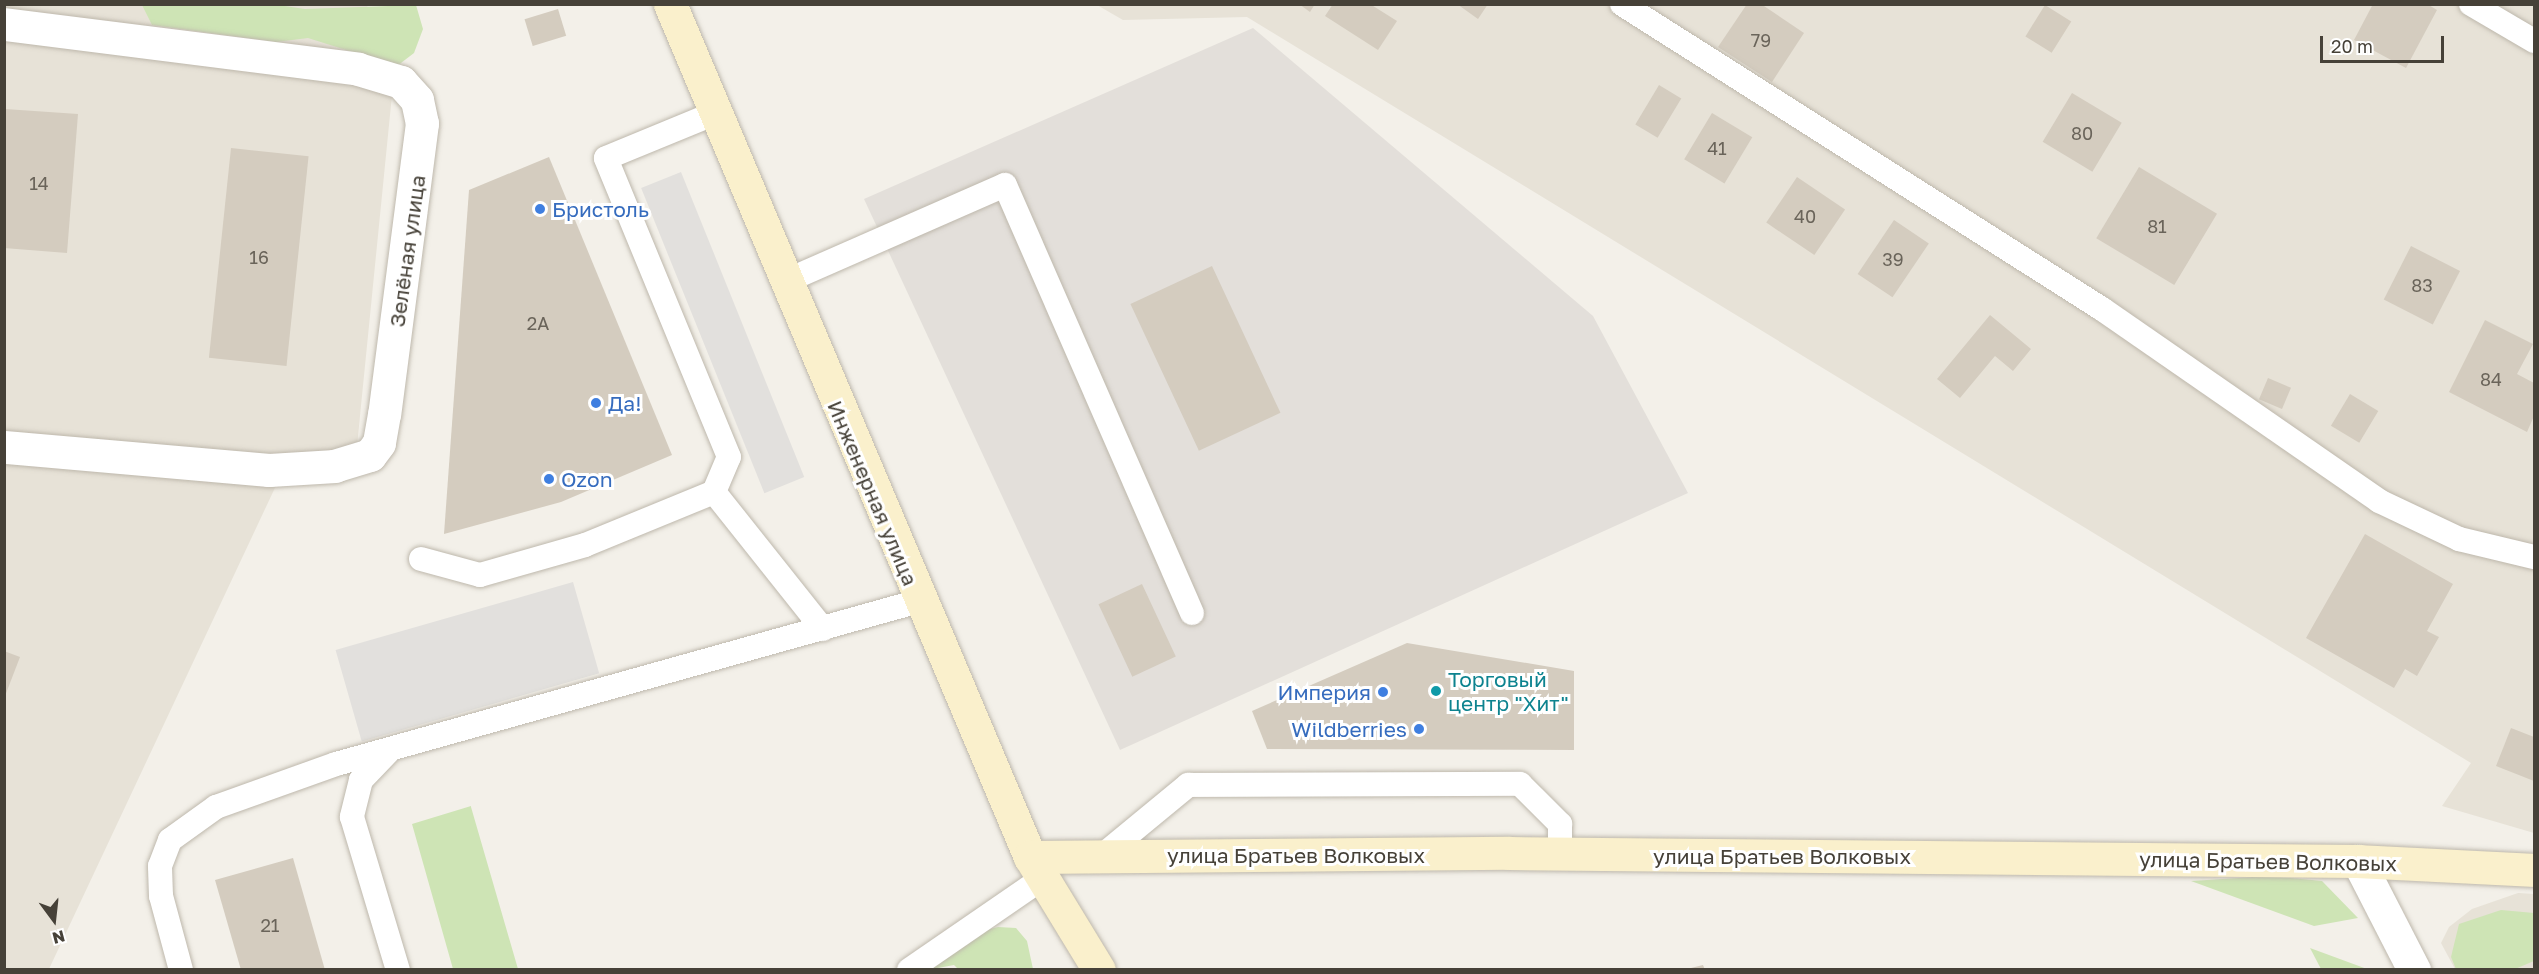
<!DOCTYPE html>
<meta charset="utf-8">
<style>
body{margin:0}
#map{position:relative;width:2539px;height:974px;overflow:hidden;background:#f3f0e9;font-family:"Golos Text",sans-serif}
div>[style]{position:absolute}
[style*='--x']{left:calc(var(--x)*1px);top:calc(var(--y)*1px);width:calc(var(--w)*1px);rotate:calc(var(--a)*1deg)}
.residential>*{inset:0;background:#e7e2d7}
.industrial>*{inset:0;background:#e3dfda}
.green>*{inset:0;background:#cee4b5}
.parking>*{inset:0;background:#e2e0dd;transform-origin:0 0}
.building>*{inset:0;background:#d4ccbf;transform-origin:0 0}
.roads{filter:drop-shadow(0 0 2px #beb8ac) drop-shadow(0 0 2px #beb8ac)}
.lane>*{height:24px;margin:-12px;padding:0 12px;transform-origin:12px;border-radius:12px;background:#fff}
.street>*{height:33px;margin:-16.5px;padding:0 16.5px;transform-origin:16.5px;border-radius:16.5px;background:#fff}
.secondary>*{height:33px;margin:-16.5px;padding:0 16.5px;transform-origin:16.5px;border-radius:16.5px;background:#faf0cc}
.dots>*{width:16px;height:16px;translate:-50% -50%;box-sizing:border-box;border:3px solid #fff;border-radius:50%}
span{translate:-50% -50%;white-space:nowrap;text-align:center;line-height:1.15;-webkit-text-stroke:6px #fff;paint-order:stroke}
.number-label{font-size:18px;color:#6a645a}
.number-label span{-webkit-text-stroke-width:0}
.shop-label{font-size:21px;color:#366cbe}
.left{translate:0 -50%;text-align:left}
.right{translate:-100% -50%;text-align:right}
.street-label{font-size:21px;color:#464138}
.culture-label{font-size:21px;color:#0d838f}
.frame{position:absolute;inset:0;border:6px solid #464138;pointer-events:none}
.north{position:absolute;left:24px;top:890px;width:60px;height:60px;-webkit-text-stroke:4px #fff;paint-order:stroke;rotate:165deg;font-size:16px;font-weight:700;line-height:24px;text-align:center;color:#464138}
.north::after{content:'';display:block;margin:auto;width:21px;height:27px;background:#464138;clip-path:polygon(50% 0,100% 100%,50% 72%,0 100%)}
.scale{position:absolute;left:2320px;top:36px;width:124px;height:27px;box-sizing:border-box;border:3px solid #464138;border-top:0;padding-left:8px;font-size:18px;line-height:21px;white-space:nowrap;color:#464138;-webkit-text-stroke:4px #fff;paint-order:stroke}
</style>
<div id="map">
<div class="residential">
<i style="clip-path:polygon(5px 5px,367px 5px,392px 95px,355px 466px,281px 475px,49px 969px,5px 970px)"></i>
<i style="clip-path:polygon(1097px 5px,2534px 5px,2534px 833px,2442px 806px,2471px 763px,1247px 17px,1123px 20px)"></i>
<i style="clip-path:polygon(2518px 893px,2534px 894px,2534px 969px,2455px 969px,2441px 943px,2449px 927px,2472px 909px)"></i>
</div>
<div class="industrial">
<i style="clip-path:polygon(1253px 28px,1593px 316px,1688px 493px,1120px 750px,864px 199px)"></i>
</div>
<div class="green">
<i style="clip-path:polygon(271px 4px,305px 9px,416px 5px,423px 29px,414px 53px,397px 66px,308px 38px,276px 42px,152px 25px,142px 5px)"></i>
<i style="clip-path:polygon(471px 806px,471px 807px,518px 969px,453px 969px,412px 824px)"></i>
<i style="clip-path:polygon(2270px 876px,2322px 881px,2358px 918px,2314px 926px,2191px 881px)"></i>
<i style="clip-path:polygon(2501px 910px,2534px 913px,2534px 961px,2515px 969px,2456px 969px,2451px 957px,2459px 924px)"></i>
<i style="clip-path:polygon(998px 927px,1016px 928px,1027px 941px,1033px 969px,958px 969px,954px 965px,927px 970px,982px 931px)"></i>
<i style="clip-path:polygon(2310px 948px,2367px 969px,2321px 969px)"></i>
</div>
<div class="parking">
<i style="left:681px;top:172px;width:329px;height:43px;rotate:68deg"></i>
<i style="left:573px;top:582px;width:95px;height:247px;rotate:74deg"></i>
</div>
<div class="building">
<i style="clip-path:polygon(1299px 4px,1315px 4px,1310px 12px)"></i>
<i style="clip-path:polygon(1333px 4px,1370px 4px,1397px 21px,1378px 50px,1325px 16px)"></i>
<i style="clip-path:polygon(1457px 4px,1488px 4px,1478px 19px)"></i>
<i style="clip-path:polygon(1747px 4px,1761px 4px,1804px 33px,1772px 82px,1718px 47px)"></i>
<i style="clip-path:polygon(2373px 4px,2427px 4px,2437px 10px,2406px 68px,2354px 40px)"></i>
<i style="left:2045px;top:5px;width:31px;height:37px;rotate:32deg"></i>
<i style="left:558px;top:9px;width:28px;height:35px;rotate:73deg"></i>
<i style="left:1659px;top:85px;width:26px;height:46px;rotate:31deg"></i>
<i style="left:2072px;top:93px;width:58px;height:57px;rotate:31deg"></i>
<i style="clip-path:polygon(5px 109px,78px 114px,67px 253px,4px 248px)"></i>
<i style="left:1712px;top:113px;width:47px;height:54px;rotate:31deg"></i>
<i style="left:231px;top:148px;width:78px;height:211px;rotate:6deg"></i>
<i style="clip-path:polygon(549px 157px,672px 455px,561px 502px,444px 534px,469px 190px)"></i>
<i style="left:2139px;top:167px;width:91px;height:83px;rotate:31deg"></i>
<i style="left:1797px;top:177px;width:58px;height:55px;rotate:34deg"></i>
<i style="left:1894px;top:220px;width:42px;height:65px;rotate:34deg"></i>
<i style="left:2411px;top:246px;width:55px;height:60px;rotate:27deg"></i>
<i style="left:1212px;top:266px;width:162px;height:90px;rotate:65deg"></i>
<i style="clip-path:polygon(1990px 315px,2031px 349px,2013px 371px,1995px 356px,1960px 398px,1937px 379px)"></i>
<i style="clip-path:polygon(2485px 320px,2533px 344px,2517px 374px,2534px 383px,2534px 416px,2527px 432px,2449px 392px)"></i>
<i style="left:2268px;top:378px;width:25px;height:23px;rotate:23deg"></i>
<i style="left:2350px;top:394px;width:33px;height:37px;rotate:31deg"></i>
<i style="clip-path:polygon(2365px 534px,2453px 584px,2427px 631px,2439px 637px,2417px 676px,2405px 669px,2394px 688px,2306px 638px)"></i>
<i style="left:1142px;top:584px;width:80px;height:48px;rotate:65deg"></i>
<i style="clip-path:polygon(1407px 643px,1574px 671px,1574px 750px,1267px 749px,1252px 711px)"></i>
<i style="clip-path:polygon(4px 651px,20px 657px,5px 696px,4px 696px)"></i>
<i style="clip-path:polygon(2511px 728px,2534px 737px,2534px 781px,2496px 766px)"></i>
<i style="clip-path:polygon(293px 858px,325px 970px,241px 970px,215px 880px)"></i>
<i style="clip-path:polygon(1703px 965px,1705px 970px,1687px 970px,1687px 969px)"></i>
</div>
<div class="roads">
<div class="lane">
<i style="--x:1622;--y:4;--w:569;--a:32.43"></i>
<i style="--x:2102;--y:309;--w:337;--a:34.7"></i>
<i style="--x:2379;--y:501;--w:89;--a:25.4"></i>
<i style="--x:2459;--y:539;--w:77;--a:13.5"></i>
<i style="--x:2471;--y:4;--w:73;--a:30.4"></i>
<i style="--x:784;--y:282;--w:241;--a:-23.7"></i>
<i style="--x:1005;--y:185;--w:467;--a:66.4"></i>
<i style="--x:714;--y:492;--w:175;--a:51.5"></i>
<i style="--x:421;--y:559;--w:61;--a:15.2"></i>
<i style="--x:480;--y:575;--w:109;--a:-15.9"></i>
<i style="--x:585;--y:545;--w:139;--a:-22.3"></i>
<i style="--x:714;--y:492;--w:38;--a:-67"></i>
<i style="--x:729;--y:457;--w:323;--a:-112.4"></i>
<i style="--x:606;--y:158;--w:118;--a:-22.4"></i>
<i style="--x:388;--y:752;--w:39;--a:134"></i>
<i style="--x:361;--y:780;--w:38;--a:104"></i>
<i style="--x:352;--y:817;--w:160;--a:73.3"></i>
<i style="--x:1102;--y:856;--w:112;--a:-39.5"></i>
<i style="--x:1188;--y:785;--w:332;--a:-0.2"></i>
<i style="--x:1520;--y:784;--w:57;--a:45"></i>
<i style="--x:1560;--y:824;--w:30;--a:90"></i>
<i style="--x:181;--y:970;--w:77;--a:-105.1"></i>
<i style="--x:161;--y:896;--w:30;--a:-92"></i>
<i style="--x:160;--y:866;--w:28;--a:-69"></i>
<i style="--x:170;--y:840;--w:57;--a:-35.7"></i>
<i style="--x:216;--y:807;--w:127;--a:-19.7"></i>
<i style="--x:336;--y:764;--w:605;--a:-15.62"></i>
<i style="--x:909;--y:970;--w:163;--a:-34.5"></i>
</div>
<div class="street">
<i style="--x:4;--y:24;--w:357;--a:7.2"></i>
<i style="--x:358;--y:69;--w:45;--a:16.8"></i>
<i style="--x:401;--y:82;--w:24;--a:48"></i>
<i style="--x:417;--y:100;--w:24;--a:78"></i>
<i style="--x:422;--y:123;--w:293;--a:97.4"></i>
<i style="--x:384;--y:414;--w:29;--a:100"></i>
<i style="--x:379;--y:443;--w:15;--a:127"></i>
<i style="--x:370;--y:455;--w:37;--a:163"></i>
<i style="--x:335;--y:466;--w:66;--a:176.5"></i>
<i style="--x:269;--y:470;--w:266;--a:-175"></i>
<i style="--x:2358;--y:861;--w:123;--a:62.8"></i>
</div>
<div class="secondary">
<i style="--x:670;--y:4;--w:926;--a:67.12"></i>
<i style="--x:1030;--y:857;--w:132;--a:58.6"></i>
<i style="--x:1030;--y:857;--w:479;--a:-0.5"></i>
<i style="--x:1509;--y:853;--w:849;--a:0.54"></i>
<i style="--x:2358;--y:861;--w:176;--a:2.9"></i>
</div>
</div>
<div class="dots">
<i style="left:540px;top:209px;background:#3f7fe0"></i>
<i style="left:596px;top:403px;background:#3f7fe0"></i>
<i style="left:549px;top:479px;background:#3f7fe0"></i>
<i style="left:1436px;top:691px;background:#0f9aa8"></i>
<i style="left:1383px;top:692px;background:#3f7fe0"></i>
<i style="left:1419px;top:729px;background:#3f7fe0"></i>
</div>
<div class="number-label">
<span style="left:1761px;top:40px">79</span>
<span style="left:2082px;top:133px">80</span>
<span style="left:1717px;top:148px">41</span>
<span style="left:39px;top:183px">14</span>
<span style="left:1805px;top:216px">40</span>
<span style="left:2157px;top:226px">81</span>
<span style="left:259px;top:257px">16</span>
<span style="left:1893px;top:259px">39</span>
<span style="left:2422px;top:285px">83</span>
<span style="left:538px;top:323px">2А</span>
<span style="left:2491px;top:379px">84</span>
<span style="left:270px;top:925px">21</span>
</div>
<div class="shop-label">
<span class="left" style="left:552px;top:209px">Бристоль</span>
<span class="left" style="left:608px;top:403px">Да!</span>
<span class="left" style="left:561px;top:479px">Ozon</span>
<span class="right" style="left:1371px;top:692px">Империя</span>
<span class="right" style="left:1407px;top:729px">Wildberries</span>
</div>
<div class="street-label">
<span style="left:407px;top:251px;rotate:-82deg">Зелёная улица</span>
<span style="left:873px;top:493px;rotate:67deg">Инженерная улица</span>
<span style="left:1296px;top:855px">улица Братьев Волковых</span>
<span style="left:1782px;top:856px">улица Братьев Волковых</span>
<span style="left:2268px;top:861px;rotate:1deg">улица Братьев Волковых</span>
</div>
<div class="culture-label">
<span class="left" style="left:1448px;top:691px">Торговый<br>центр "Хит"</span>
</div>
<div class="frame"></div>
<div class="north">N</div>
<div class="scale">20 m</div>
</div>
